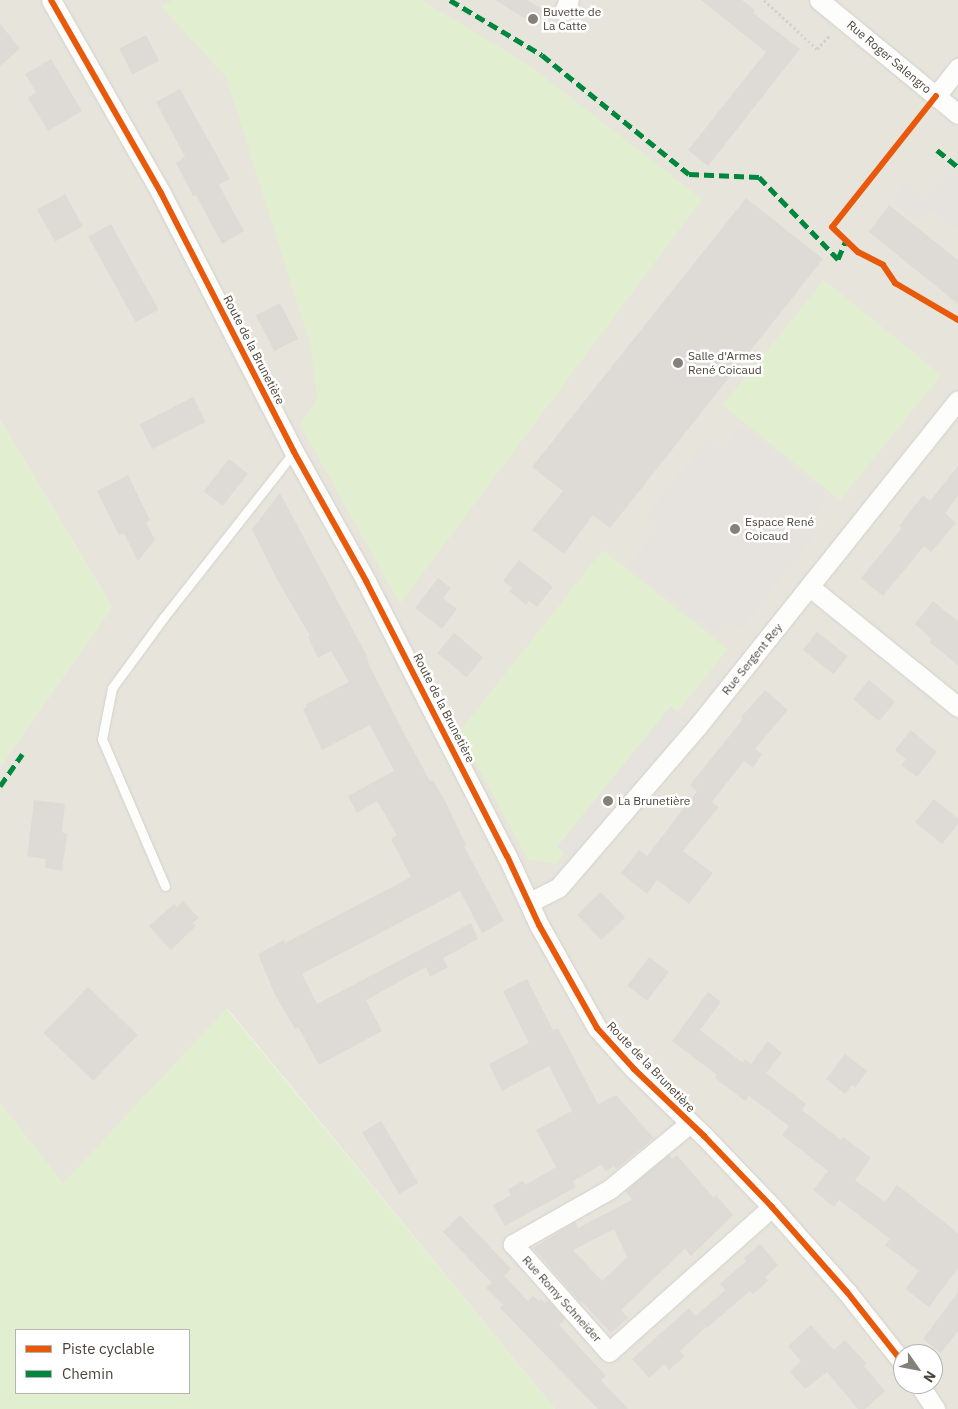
<!DOCTYPE html>
<meta charset="utf-8">
<style>
body{margin:0}
#map{position:relative;width:958px;height:1409px;overflow:hidden;background:#f4f2ee;font-family:"IBM Plex Sans",sans-serif}
div>[style]{position:absolute}
[style*='--x']{left:calc(var(--x)*1px);top:calc(var(--y)*1px);width:calc(var(--w)*1px);rotate:calc(var(--a)*1deg)}
.residential>*{inset:0;background:#e7e4dc}
.green>*{inset:0;background:#e1eecf;transform-origin:0 0}
.parking>*{inset:0;background:#e6e3df;transform-origin:0 0}
.building>*{inset:0;background:#dedbd6;transform-origin:0 0}
.path>*{height:3px;margin-top:-1.5px;transform-origin:0;background:repeating-linear-gradient(90deg,#d3d2cc 0 2.5px,transparent 0 5px)}
.roads{filter:drop-shadow(0 0 1px #d2d0cb) drop-shadow(0 0 1px #d2d0cb)}
.lane>*{height:9px;margin:-4.5px;padding:0 4.5px;transform-origin:4.5px;border-radius:4.5px;background:#fdfdfc}
.street>*{height:19px;margin:-9.5px;padding:0 9.5px;transform-origin:9.5px;border-radius:9.5px;background:#fdfdfc}
.quiet>*{height:5px;margin-top:-2.5px;transform-origin:0;background:repeating-linear-gradient(90deg,#00873e 0 10px,transparent 0 15px)}
.cycleway>*{height:6px;margin:-3px;padding:0 3px;transform-origin:3px;border-radius:3px;background:#e8590c}
.dots>*{width:14px;height:14px;translate:-50% -50%;box-sizing:border-box;border:2px solid #fff;border-radius:50%}
span{translate:-50% -50%;white-space:nowrap;text-align:center;line-height:1.15;-webkit-text-stroke:5px #fff;paint-order:stroke}
.poi-label{font-size:12px;color:#4b4439}
.left{translate:0 -50%;text-align:left}
.street-label{font-size:12px;color:#4b4439}
.legend{position:absolute;left:15px;top:1329px;width:175px;height:65px;box-sizing:border-box;background:#fff;border:1px solid #b7b4b0;margin:0;padding:6px 9px;list-style:none;font-size:15px;color:#4b4439}
.legend li{display:flex;align-items:center;gap:10px;height:25px}
.legend b{width:25px;border:1px solid #b7b4b0}
.north{position:absolute;left:893px;top:1344px;width:50px;height:50px;box-sizing:border-box;background:#fff;border:1px solid #b7b4b0;border-radius:50%;rotate:123deg;font-size:14px;font-weight:700;line-height:20px;text-align:center;color:#4b4439}
.north::after{content:'';display:block;margin:auto;width:18px;height:22px;background:#868178;clip-path:polygon(50% 0,100% 100%,50% 72%,0 100%)}
</style>
<div id="map">
<div class="residential">
<i style="clip-path:polygon(evenodd,0 0,958px 0,958px 1409px,555px 1409px,228px 1009px,63px 1184px,0 1103px,0 767px,112px 607px,0 420px,0 0,903px 1354px,933px 1354px,933px 1384px,903px 1384px,903px 1354px)"></i>
</div>
<div class="green">
<i style="clip-path:polygon(172px 0,422px 0,529px 65px,702px 199px,400px 604px,300px 425px,317px 399px,311px 347px,226px 77px,161px 6px)"></i>
<i style="left:824px;top:280px;width:151px;height:161px;rotate:39deg"></i>
<i style="clip-path:polygon(0 420px,112px 607px,0 767px)"></i>
<i style="clip-path:polygon(603px 550px,728px 649px,556px 864px,528px 860px,459px 732px)"></i>
<i style="clip-path:polygon(evenodd,227px 1008px,227px 1009px,555px 1409px,0 1409px,0 1103px,63px 1183px,227px 1008px,16px 1330px,189px 1330px,189px 1393px,16px 1393px,16px 1330px)"></i>
</div>
<div class="parking">
<i style="clip-path:polygon(949px 172px,958px 180px,958px 230px,931px 209px,918px 222px,892px 202px,905px 184px,925px 200px)"></i>
<i style="clip-path:polygon(741px 426px,827px 496px,806px 524px,817px 533px,739px 631px,727px 623px,717px 633px,628px 565px,660px 526px,647px 514px,707px 440px,721px 451px)"></i>
<i style="left:671px;top:706px;width:33px;height:181px;rotate:39deg"></i>
</div>
<div class="building">
<i style="clip-path:polygon(495px 0,527px 0,546px 11px,537px 26px)"></i>
<i style="clip-path:polygon(701px 0,742px 0,755px 10px,753px 13px,800px 49px,708px 166px,688px 150px,766px 52px)"></i>
<i style="clip-path:polygon(0 24px,20px 48px,0 66px)"></i>
<i style="left:146px;top:35px;width:29px;height:30px;rotate:63deg"></i>
<i style="clip-path:polygon(51px 59px,82px 111px,48px 131px,28px 98px,36px 92px,25px 74px)"></i>
<i style="clip-path:polygon(180px 89px,230px 179px,219px 185px,244px 231px,222px 244px,196px 195px,193px 196px,176px 163px,185px 157px,156px 102px)"></i>
<i style="left:65px;top:194px;width:37px;height:32px;rotate:61deg"></i>
<i style="clip-path:polygon(746px 198px,823px 259px,610px 528px,593px 515px,564px 554px,532px 530px,563px 491px,532px 467px)"></i>
<i style="clip-path:polygon(889px 205px,958px 260px,958px 304px,869px 232px)"></i>
<i style="left:111px;top:224px;width:98px;height:26px;rotate:61deg"></i>
<i style="left:280px;top:303px;width:40px;height:27px;rotate:63deg"></i>
<i style="left:193px;top:397px;width:28px;height:60px;rotate:63deg"></i>
<i style="left:229px;top:459px;width:24px;height:41px;rotate:38deg"></i>
<i style="clip-path:polygon(958px 466px,958px 496px,945px 513px,956px 523px,931px 552px,924px 546px,883px 596px,861px 578px,902px 528px,899px 526px,923px 495px,930px 501px)"></i>
<i style="clip-path:polygon(128px 475px,150px 520px,146px 523px,155px 540px,138px 561px,124px 533px,119px 535px,97px 491px)"></i>
<i style="clip-path:polygon(280px 493px,367px 656px,369px 665px,406px 737px,430px 781px,433px 780px,444px 799px,466px 845px,464px 846px,504px 921px,482px 933px,460px 891px,302px 974px,317px 1004px,471px 923px,478px 939px,443px 958px,448px 967px,430px 977px,426px 967px,366px 1000px,382px 1031px,319px 1065px,298px 1027px,295px 1029px,275px 995px,258px 954px,284px 940px,285px 943px,411px 877px,391px 839px,397px 835px,377px 801px,357px 813px,348px 796px,394px 771px,370px 725px,322px 750px,303px 709px,307px 707px,305px 705px,349px 682px,331px 651px,318px 658px,308px 637px,310px 636px,278px 581px,252px 529px)"></i>
<i style="clip-path:polygon(519px 560px,553px 587px,537px 607px,529px 601px,526px 605px,509px 591px,512px 588px,503px 581px)"></i>
<i style="clip-path:polygon(438px 578px,451px 588px,443px 598px,457px 609px,442px 629px,415px 608px)"></i>
<i style="clip-path:polygon(933px 601px,958px 621px,958px 665px,929px 642px,932px 639px,915px 624px)"></i>
<i style="left:817px;top:632px;width:39px;height:23px;rotate:38deg"></i>
<i style="left:454px;top:633px;width:38px;height:26px;rotate:40deg"></i>
<i style="left:869px;top:680px;width:34px;height:25px;rotate:40deg"></i>
<i style="clip-path:polygon(765px 690px,788px 710px,755px 749px,762px 754px,753px 768px,744px 761px,712px 802px,719px 807px,683px 851px,713px 873px,689px 904px,657px 880px,647px 894px,621px 873px,639px 850px,647px 856px,697px 791px,690px 785px,743px 719px,741px 717px)"></i>
<i style="clip-path:polygon(911px 730px,937px 752px,917px 777px,901px 765px,906px 759px,895px 750px)"></i>
<i style="clip-path:polygon(934px 799px,958px 819px,958px 824px,942px 844px,915px 822px)"></i>
<i style="clip-path:polygon(34px 800px,65px 804px,62px 832px,67px 834px,62px 871px,45px 868px,46px 859px,27px 856px)"></i>
<i style="left:601px;top:892px;width:35px;height:33px;rotate:46deg"></i>
<i style="clip-path:polygon(183px 901px,199px 918px,193px 923px,196px 926px,171px 950px,149px 926px,174px 904px,177px 907px)"></i>
<i style="left:649px;top:957px;width:25px;height:36px;rotate:37deg"></i>
<i style="clip-path:polygon(527px 979px,553px 1030px,558px 1028px,598px 1104px,616px 1095px,654px 1138px,616px 1169px,614px 1166px,606px 1171px,601px 1165px,573px 1181px,576px 1187px,505px 1226px,493px 1205px,511px 1195px,508px 1189px,523px 1181px,525px 1185px,556px 1167px,536px 1130px,572px 1111px,549px 1066px,502px 1091px,489px 1064px,529px 1043px,503px 991px)"></i>
<i style="left:88px;top:987px;width:69px;height:64px;rotate:44deg"></i>
<i style="clip-path:polygon(708px 992px,721px 1002px,700px 1030px,743px 1063px,745px 1059px,751px 1064px,768px 1041px,782px 1053px,766px 1073px,806px 1104px,802px 1110px,841px 1140px,843px 1137px,871px 1158px,855px 1180px,885px 1202px,897px 1185px,958px 1233px,958px 1268px,929px 1307px,905px 1289px,919px 1271px,885px 1245px,890px 1239px,839px 1200px,834px 1207px,813px 1190px,828px 1171px,782px 1135px,789px 1126px,749px 1096px,745px 1101px,715px 1078px,717px 1075px,672px 1041px)"></i>
<i style="clip-path:polygon(845px 1054px,867px 1071px,855px 1088px,852px 1085px,845px 1094px,826px 1079px)"></i>
<i style="left:381px;top:1121px;width:72px;height:22px;rotate:59deg"></i>
<i style="clip-path:polygon(evenodd,669px 1155px,672px 1159px,677px 1155px,714px 1198px,716px 1195px,733px 1215px,691px 1256px,685px 1249px,625px 1306px,621px 1310px,628px 1318px,611px 1333px,582px 1302px,581px 1303px,533px 1248px,575px 1222px,578px 1228px,632px 1200px,625px 1191px,669px 1155px,614px 1229px,627px 1257px,602px 1281px,573px 1250px,614px 1229px)"></i>
<i style="clip-path:polygon(460px 1215px,511px 1269px,504px 1276px,528px 1301px,533px 1296px,539px 1301px,541px 1299px,545px 1303px,547px 1301px,545px 1297px,565px 1319px,559px 1325px,606px 1376px,601px 1380px,628px 1409px,598px 1409px,500px 1308px,503px 1305px,486px 1288px,492px 1283px,443px 1232px)"></i>
<i style="clip-path:polygon(760px 1244px,778px 1265px,765px 1277px,768px 1281px,753px 1294px,750px 1291px,707px 1328px,696px 1316px,725px 1290px,720px 1284px,746px 1261px,744px 1258px)"></i>
<i style="clip-path:polygon(958px 1292px,958px 1331px,941px 1353px,923px 1339px)"></i>
<i style="clip-path:polygon(689px 1308px,706px 1327px,680px 1351px,685px 1356px,669px 1370px,664px 1364px,649px 1378px,632px 1359px)"></i>
<i style="clip-path:polygon(811px 1325px,834px 1350px,845px 1340px,867px 1364px,864px 1366px,885px 1391px,865px 1409px,858px 1409px,827px 1372px,805px 1389px,790px 1372px,801px 1361px,788px 1346px)"></i>
</div>
<div class="path">
<i style="--x:764;--y:0;--w:72;--a:42.8"></i>
<i style="--x:817;--y:49;--w:19;--a:-47"></i>
</div>
<div class="roads">
<div class="lane">
<i style="--x:165;--y:886;--w:160;--a:-113.2"></i>
<i style="--x:102;--y:739;--w:52;--a:-78.9"></i>
<i style="--x:112;--y:688;--w:88;--a:-53.8"></i>
<i style="--x:164;--y:617;--w:210;--a:-51.8"></i>
</div>
<div class="street">
<i style="--x:51;--y:0;--w:222;--a:60.3"></i>
<i style="--x:161;--y:193;--w:291;--a:62.8"></i>
<i style="--x:294;--y:452;--w:148;--a:60.8"></i>
<i style="--x:366;--y:581;--w:309;--a:62.9"></i>
<i style="--x:507;--y:856;--w:76;--a:65.1"></i>
<i style="--x:539;--y:925;--w:118;--a:60.6"></i>
<i style="--x:597;--y:1028;--w:55;--a:47.9"></i>
<i style="--x:634;--y:1069;--w:97;--a:43.7"></i>
<i style="--x:704;--y:1136;--w:98;--a:46.2"></i>
<i style="--x:772;--y:1207;--w:113;--a:48.6"></i>
<i style="--x:847;--y:1292;--w:90;--a:51.7"></i>
<i style="--x:819;--y:0;--w:180;--a:39.4"></i>
<i style="--x:564;--y:11;--w:12;--a:-66"></i>
<i style="--x:936;--y:96;--w:36;--a:-52"></i>
<i style="--x:810;--y:587;--w:191;--a:39"></i>
<i style="--x:530;--y:902;--w:31;--a:-27"></i>
<i style="--x:558;--y:888;--w:213;--a:-49.2"></i>
<i style="--x:697;--y:727;--w:418;--a:-51.4"></i>
<i style="--x:690;--y:1123;--w:104;--a:140.5"></i>
<i style="--x:610;--y:1189;--w:112;--a:150.4"></i>
<i style="--x:513;--y:1244;--w:144;--a:48.4"></i>
<i style="--x:609;--y:1352;--w:218;--a:-41.7"></i>
<i style="--x:919;--y:1384;--w:30;--a:57"></i>
</div>
</div>
<div class="quiet">
<i style="--x:450;--y:0;--w:107;--a:30.9"></i>
<i style="--x:542;--y:55;--w:189;--a:39"></i>
<i style="--x:689;--y:174;--w:70;--a:2.5"></i>
<i style="--x:759;--y:177;--w:114;--a:46.1"></i>
<i style="--x:838;--y:259;--w:21;--a:-67"></i>
<i style="--x:937;--y:150;--w:27;--a:39"></i>
<i style="--x:0;--y:786;--w:39;--a:-55"></i>
</div>
<div class="cycleway">
<i style="--x:51;--y:0;--w:222;--a:60.3"></i>
<i style="--x:161;--y:193;--w:291;--a:62.8"></i>
<i style="--x:294;--y:452;--w:148;--a:60.8"></i>
<i style="--x:366;--y:581;--w:309;--a:62.9"></i>
<i style="--x:507;--y:856;--w:76;--a:65.1"></i>
<i style="--x:539;--y:925;--w:118;--a:60.6"></i>
<i style="--x:597;--y:1028;--w:55;--a:47.9"></i>
<i style="--x:634;--y:1069;--w:97;--a:43.7"></i>
<i style="--x:704;--y:1136;--w:98;--a:46.2"></i>
<i style="--x:772;--y:1207;--w:113;--a:48.6"></i>
<i style="--x:847;--y:1292;--w:90;--a:51.7"></i>
<i style="--x:936;--y:96;--w:167;--a:128.4"></i>
<i style="--x:832;--y:227;--w:36;--a:44"></i>
<i style="--x:858;--y:252;--w:28;--a:27"></i>
<i style="--x:883;--y:265;--w:22;--a:56"></i>
<i style="--x:895;--y:283;--w:73;--a:30.4"></i>
</div>
<div class="dots">
<i style="left:533px;top:19px;background:#868178"></i>
<i style="left:678px;top:363px;background:#868178"></i>
<i style="left:735px;top:529px;background:#868178"></i>
<i style="left:608px;top:801px;background:#868178"></i>
</div>
<div class="poi-label">
<span class="left" style="left:543px;top:19px">Buvette de<br>La Catte</span>
<span class="left" style="left:688px;top:363px">Salle d'Armes<br>René Coicaud</span>
<span class="left" style="left:745px;top:529px">Espace René<br>Coicaud</span>
<span class="left" style="left:618px;top:801px">La Brunetière</span>
</div>
<div class="street-label">
<span style="left:889px;top:57px;rotate:40deg">Rue Roger Salengro</span>
<span style="left:254px;top:350px;rotate:63deg">Route de la Brunetière</span>
<span style="left:752px;top:659px;rotate:-51deg">Rue Sergent Rey</span>
<span style="left:444px;top:708px;rotate:63deg">Route de la Brunetière</span>
<span style="left:651px;top:1067px;rotate:46deg">Route de la Brunetière</span>
<span style="left:562px;top:1299px;rotate:48deg">Rue Romy Schneider</span>
</div>
<ul class="legend">
<li><b style="height:6px;background:#e8590c"></b>Piste cyclable</li>
<li><b style="height:6px;background:#00873e"></b>Chemin</li>
</ul>
<div class="north">N</div>
</div>
